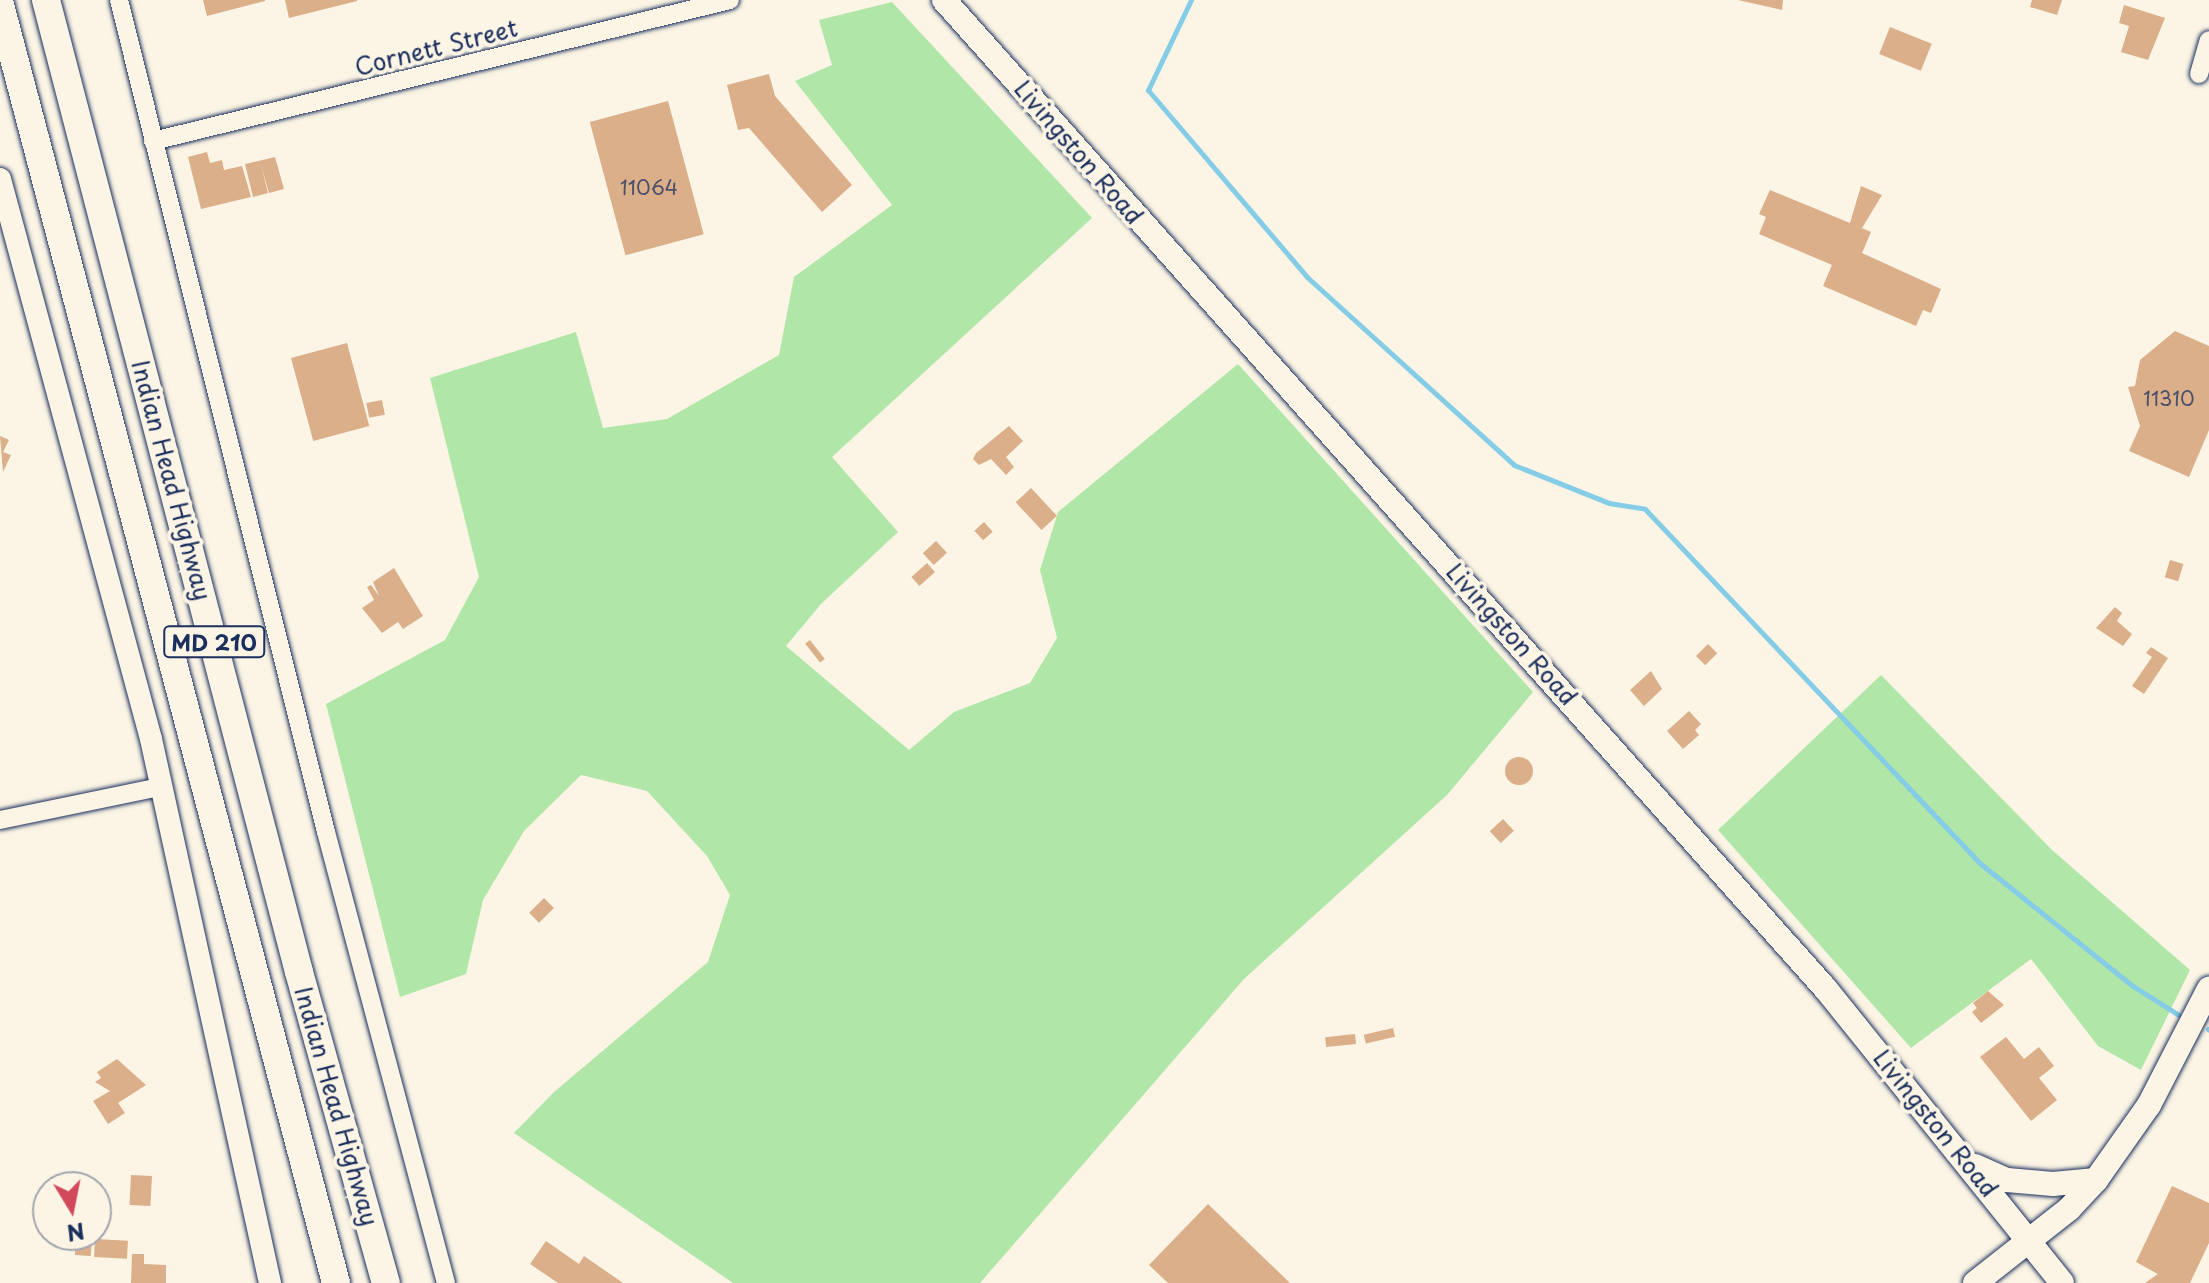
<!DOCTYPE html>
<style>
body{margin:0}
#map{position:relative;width:2209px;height:1283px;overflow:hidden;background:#fcf5e5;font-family:"Playpen Sans",sans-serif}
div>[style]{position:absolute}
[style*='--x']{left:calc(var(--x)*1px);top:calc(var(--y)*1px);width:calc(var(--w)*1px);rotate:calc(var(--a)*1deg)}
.green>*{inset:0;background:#b0e6a8}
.stream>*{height:5px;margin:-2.5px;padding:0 2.5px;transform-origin:2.5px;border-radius:2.5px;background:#85cce6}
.building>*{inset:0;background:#daaf8a;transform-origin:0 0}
.round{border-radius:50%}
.roads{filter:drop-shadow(0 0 2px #1b2f5e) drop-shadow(0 0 2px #1b2f5e)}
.minor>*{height:18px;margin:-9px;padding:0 9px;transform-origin:9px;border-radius:9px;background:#fcf5e5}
.tertiary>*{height:22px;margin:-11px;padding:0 11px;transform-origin:11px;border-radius:11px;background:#fcf5e5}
.secondary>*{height:24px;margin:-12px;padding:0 12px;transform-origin:12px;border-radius:12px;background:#fcf5e5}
.trunk>*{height:28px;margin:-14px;padding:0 14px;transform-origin:14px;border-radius:14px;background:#fcf5e5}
span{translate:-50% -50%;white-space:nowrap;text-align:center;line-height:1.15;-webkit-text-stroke:8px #fcf5e5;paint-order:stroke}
.number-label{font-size:20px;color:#4b4f69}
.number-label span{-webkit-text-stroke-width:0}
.shield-label span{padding:2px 6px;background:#fcf5e5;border:2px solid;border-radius:6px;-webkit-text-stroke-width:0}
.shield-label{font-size:22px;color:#1b2f5e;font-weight:700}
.street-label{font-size:24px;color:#1b2f5e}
.north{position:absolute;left:32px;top:1171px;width:80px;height:80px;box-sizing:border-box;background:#fcf5e5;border:2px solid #a2a6af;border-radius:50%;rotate:170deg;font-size:22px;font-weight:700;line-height:32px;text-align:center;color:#1b2f5e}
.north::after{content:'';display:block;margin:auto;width:28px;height:36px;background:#d1495b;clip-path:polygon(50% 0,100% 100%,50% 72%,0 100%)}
</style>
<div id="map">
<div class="green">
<i style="clip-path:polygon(892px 2px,1092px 218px,832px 457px,898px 532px,821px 604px,786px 646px,909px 750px,954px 712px,1030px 683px,1057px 638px,1040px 570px,1058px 512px,1238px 364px,1533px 692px,1447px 795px,1244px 979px,980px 1283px,733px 1283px,514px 1133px,554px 1092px,708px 962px,730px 895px,707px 856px,647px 791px,581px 775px,524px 831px,483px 900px,466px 974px,400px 997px,326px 704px,445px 640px,479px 577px,430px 378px,576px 332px,603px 428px,667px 419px,779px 355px,794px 277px,892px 205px,795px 81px,832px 65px,819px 20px)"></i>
<i style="clip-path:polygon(1881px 675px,2052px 850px,2190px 970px,2141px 1070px,2098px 1046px,2031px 959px,1911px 1048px,1718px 830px)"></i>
</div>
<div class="stream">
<i style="--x:1191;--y:0;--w:100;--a:115.5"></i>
<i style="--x:1148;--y:90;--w:245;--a:49.6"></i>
<i style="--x:1307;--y:277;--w:280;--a:42.2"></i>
<i style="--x:1514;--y:465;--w:102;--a:21.8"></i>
<i style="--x:1609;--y:503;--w:36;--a:9"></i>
<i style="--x:1645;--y:509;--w:489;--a:46.6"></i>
<i style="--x:1981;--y:864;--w:195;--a:38.8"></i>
<i style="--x:2133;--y:986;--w:54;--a:32.2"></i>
<i style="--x:2208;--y:1029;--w:1;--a:45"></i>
</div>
<div class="building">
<i style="clip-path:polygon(203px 0,265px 0,265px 1px,207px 16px)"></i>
<i style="clip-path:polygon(285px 0,357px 0,357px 1px,289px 18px)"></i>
<i style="clip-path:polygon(1738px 0,1783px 0,1782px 10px)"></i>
<i style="clip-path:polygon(2032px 0,2062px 0,2057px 15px,2030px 7px)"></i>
<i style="clip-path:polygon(2124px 5px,2165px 18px,2148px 60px,2121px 52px,2129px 26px,2119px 23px)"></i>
<i style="left:1890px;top:27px;width:45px;height:29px;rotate:22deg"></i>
<i style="clip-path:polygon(769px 74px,775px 96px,852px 185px,822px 212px,749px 128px,738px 130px,727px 85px)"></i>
<i style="left:668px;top:101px;width:138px;height:81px;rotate:75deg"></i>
<i style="clip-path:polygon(207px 152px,210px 163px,222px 160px,224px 170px,242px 166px,251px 197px,201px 209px,188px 157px)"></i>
<i style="clip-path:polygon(275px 157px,284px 189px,269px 193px,261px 165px,268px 193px,253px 197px,245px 164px)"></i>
<i style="clip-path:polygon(1861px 186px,1882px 195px,1862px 228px,1871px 232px,1862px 253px,1941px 289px,1931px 313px,1923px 310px,1916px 326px,1823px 286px,1832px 265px,1759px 234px,1766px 217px,1759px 214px,1770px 190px,1850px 223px)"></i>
<i style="clip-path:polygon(2175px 331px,2209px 346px,2209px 430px,2189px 477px,2129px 451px,2140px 426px,2128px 387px,2135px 386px,2140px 360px)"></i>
<i style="left:347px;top:343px;width:86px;height:58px;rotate:75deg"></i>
<i style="left:382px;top:400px;width:15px;height:16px;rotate:79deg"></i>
<i style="clip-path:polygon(1009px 426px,1023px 441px,1006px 457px,1014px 467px,1006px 475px,991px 459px,979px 465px,973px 459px,976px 453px)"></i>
<i style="clip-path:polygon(0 436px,9px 440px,3px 452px,11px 455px,3px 472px)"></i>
<i style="left:1031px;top:488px;width:38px;height:21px;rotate:47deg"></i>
<i style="left:984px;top:522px;width:13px;height:13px;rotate:48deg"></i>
<i style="left:936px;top:541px;width:16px;height:18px;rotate:47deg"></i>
<i style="left:2170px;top:560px;width:14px;height:18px;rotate:17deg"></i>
<i style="left:927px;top:563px;width:12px;height:21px;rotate:48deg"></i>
<i style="clip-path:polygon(394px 568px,423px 616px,403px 629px,398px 622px,382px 633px,362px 608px,374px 600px,367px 587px,371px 585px,379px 596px,373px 582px)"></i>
<i style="clip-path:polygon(2115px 607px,2122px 613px,2117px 621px,2132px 634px,2123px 646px,2096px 628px)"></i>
<i style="left:810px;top:640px;width:24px;height:6px;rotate:52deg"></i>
<i style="left:1708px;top:644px;width:13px;height:17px;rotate:45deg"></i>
<i style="clip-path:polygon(2151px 647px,2168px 658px,2144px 694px,2132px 686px,2152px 657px,2146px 653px)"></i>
<i style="clip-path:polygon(1651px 671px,1662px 689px,1644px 706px,1630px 690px)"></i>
<i style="clip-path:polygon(1689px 711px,1701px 724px,1695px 730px,1699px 735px,1683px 749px,1667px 731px)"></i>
<i class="round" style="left:1505px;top:757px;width:28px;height:28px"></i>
<i style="left:1503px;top:819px;width:16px;height:18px;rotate:47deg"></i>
<i style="left:544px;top:898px;width:14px;height:21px;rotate:45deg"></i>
<i style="clip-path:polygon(1988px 991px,2004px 1005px,1981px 1023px,1972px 1012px,1977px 1008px,1973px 1003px)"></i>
<i style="left:1393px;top:1028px;width:9px;height:30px;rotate:77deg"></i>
<i style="left:1355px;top:1034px;width:10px;height:30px;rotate:84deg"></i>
<i style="clip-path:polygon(2006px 1037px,2024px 1059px,2039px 1047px,2054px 1066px,2039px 1078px,2057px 1100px,2031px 1121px,1980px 1057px)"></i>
<i style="clip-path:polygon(117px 1059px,146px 1085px,118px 1103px,125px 1113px,108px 1124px,93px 1101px,110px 1091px,95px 1082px,101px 1078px,97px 1072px)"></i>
<i style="left:131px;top:1175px;width:21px;height:30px;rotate:3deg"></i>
<i style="clip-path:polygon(2172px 1186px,2209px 1203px,2209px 1243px,2190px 1283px,2145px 1283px,2158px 1274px,2136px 1262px)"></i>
<i style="clip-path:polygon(1208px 1204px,1290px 1283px,1168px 1283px,1149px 1265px)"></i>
<i style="left:76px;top:1238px;width:16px;height:17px;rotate:4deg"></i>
<i style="left:95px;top:1239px;width:33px;height:18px;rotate:3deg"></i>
<i style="clip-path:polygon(546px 1241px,579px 1264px,584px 1256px,623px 1283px,558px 1283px,530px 1264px)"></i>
<i style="clip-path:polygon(132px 1254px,144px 1254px,144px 1264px,166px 1265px,166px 1283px,131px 1283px)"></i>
</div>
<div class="roads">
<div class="minor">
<i style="--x:119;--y:0;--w:857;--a:76.03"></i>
<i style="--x:326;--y:832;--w:467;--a:75.1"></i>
<i style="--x:2199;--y:74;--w:35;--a:-74"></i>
<i style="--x:153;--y:141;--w:594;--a:-13.73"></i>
<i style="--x:0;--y:820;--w:163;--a:-11.7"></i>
</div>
<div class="tertiary">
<i style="--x:0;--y:179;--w:580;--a:74.91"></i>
<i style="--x:151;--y:739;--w:557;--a:77.66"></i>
</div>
<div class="secondary">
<i style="--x:944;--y:0;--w:1324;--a:48.28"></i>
<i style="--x:1825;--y:988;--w:378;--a:51.2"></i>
<i style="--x:1975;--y:1166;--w:35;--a:24"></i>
<i style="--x:2007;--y:1180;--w:46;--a:5"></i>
<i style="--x:2053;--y:1184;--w:43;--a:-5.3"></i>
<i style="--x:1975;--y:1283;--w:120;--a:-38.2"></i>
<i style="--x:2069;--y:1209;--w:40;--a:-47"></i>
<i style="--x:2096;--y:1180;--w:92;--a:-54.8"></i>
<i style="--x:2149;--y:1105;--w:131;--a:-62.7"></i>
</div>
<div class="trunk">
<i style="--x:46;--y:0;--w:1004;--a:75.41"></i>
<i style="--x:299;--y:972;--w:323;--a:74.4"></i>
<i style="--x:0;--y:5;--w:1321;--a:75.27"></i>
</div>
</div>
<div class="number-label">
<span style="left:649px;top:187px">11064</span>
<span style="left:2169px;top:398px">11310</span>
</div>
<div class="shield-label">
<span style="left:214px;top:642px">MD 210</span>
</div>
<div class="street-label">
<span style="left:436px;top:47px;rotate:-14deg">Cornett Street</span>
<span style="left:1079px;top:152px;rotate:49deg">Livingston Road</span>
<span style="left:172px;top:480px;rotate:75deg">Indian Head Highway</span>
<span style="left:1512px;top:634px;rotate:48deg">Livingston Road</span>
<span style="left:337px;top:1106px;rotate:74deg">Indian Head Highway</span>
<span style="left:1936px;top:1123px;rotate:51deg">Livingston Road</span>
</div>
<div class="north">N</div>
</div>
